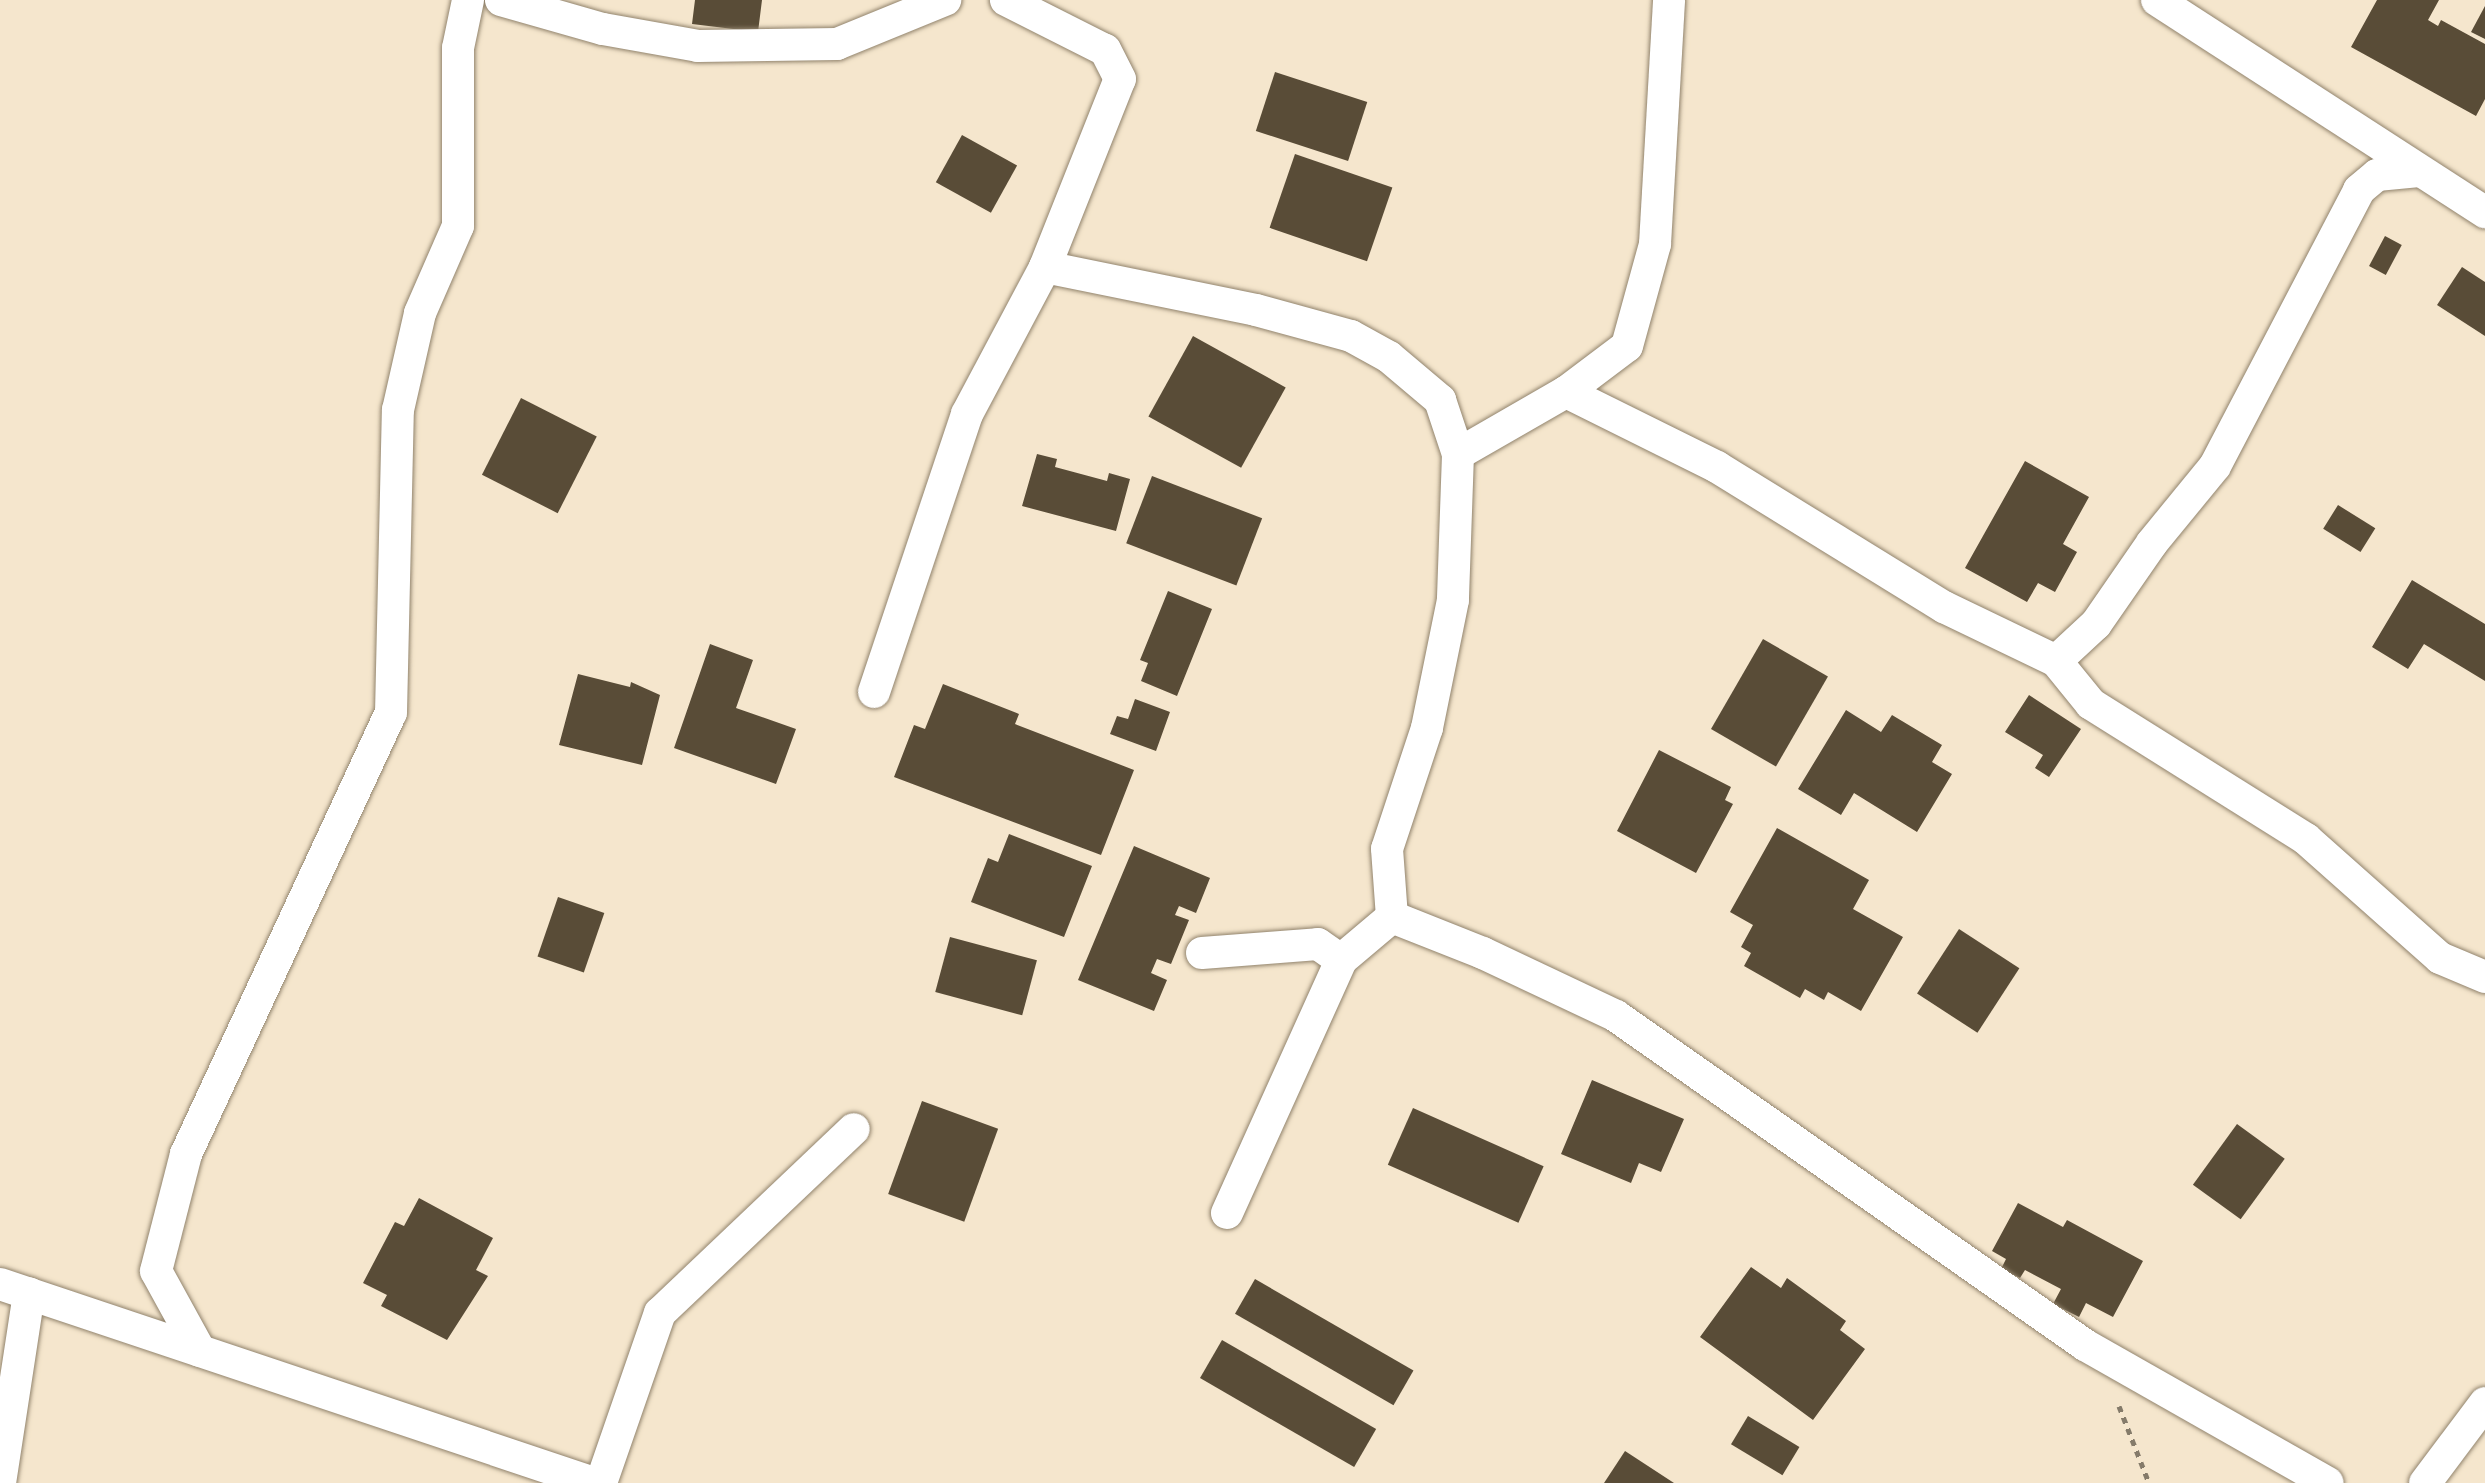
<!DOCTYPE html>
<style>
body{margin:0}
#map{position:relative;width:2485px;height:1483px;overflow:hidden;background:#f5e6cd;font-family:Arial,sans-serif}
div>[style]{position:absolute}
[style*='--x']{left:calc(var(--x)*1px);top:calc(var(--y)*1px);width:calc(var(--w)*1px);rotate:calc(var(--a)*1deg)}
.building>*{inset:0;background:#594c37;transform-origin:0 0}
.path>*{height:5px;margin-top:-2.5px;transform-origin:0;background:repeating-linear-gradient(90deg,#857b6a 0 6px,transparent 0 12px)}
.roads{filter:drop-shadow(0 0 2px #91836c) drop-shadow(0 0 2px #91836c)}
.street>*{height:32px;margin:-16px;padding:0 16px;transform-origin:16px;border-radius:16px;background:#fff}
span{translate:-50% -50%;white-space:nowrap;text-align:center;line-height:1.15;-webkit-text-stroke:8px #f5e6cd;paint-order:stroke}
</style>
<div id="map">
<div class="building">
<i style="clip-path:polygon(695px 0,762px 0,758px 32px,692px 24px)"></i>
<i style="clip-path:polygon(2377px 0,2439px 0,2428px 20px,2438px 26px,2441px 20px,2485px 44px,2485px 99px,2476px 116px,2351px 47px)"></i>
<i style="clip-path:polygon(2485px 6px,2485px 39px,2471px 32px)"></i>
<i style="left:1275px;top:72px;width:97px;height:62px;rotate:18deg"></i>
<i style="left:962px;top:135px;width:63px;height:54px;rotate:29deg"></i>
<i style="left:1295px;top:154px;width:103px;height:78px;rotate:19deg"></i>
<i style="left:2385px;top:236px;width:19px;height:34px;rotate:28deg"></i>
<i style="clip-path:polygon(2462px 267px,2485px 282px,2485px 336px,2437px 305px)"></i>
<i style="left:1193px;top:336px;width:106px;height:92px;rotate:29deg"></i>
<i style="left:521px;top:398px;width:85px;height:86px;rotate:27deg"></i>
<i style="clip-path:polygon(1037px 454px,1057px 459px,1055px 467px,1107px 481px,1109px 473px,1130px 479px,1116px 531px,1022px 506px)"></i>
<i style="clip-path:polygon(2025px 461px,2089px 497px,2063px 544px,2077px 552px,2055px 592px,2038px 583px,2027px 602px,1965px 568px)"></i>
<i style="left:1152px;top:476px;width:118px;height:72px;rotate:21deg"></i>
<i style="left:2338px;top:505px;width:44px;height:28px;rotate:32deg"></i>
<i style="clip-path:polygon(2412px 580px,2485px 624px,2485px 681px,2424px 644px,2408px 669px,2372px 647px)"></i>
<i style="clip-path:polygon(1168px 591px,1212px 609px,1177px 696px,1141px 681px,1148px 663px,1140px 660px)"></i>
<i style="left:1763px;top:639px;width:75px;height:104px;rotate:30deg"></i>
<i style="clip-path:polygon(710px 644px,753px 660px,736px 708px,796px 729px,776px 784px,674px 748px)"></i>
<i style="clip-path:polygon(578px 674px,630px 687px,631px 682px,660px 695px,642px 765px,559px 745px)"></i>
<i style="clip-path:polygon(943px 684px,1019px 714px,1015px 724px,1134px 770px,1101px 855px,894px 777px,914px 725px,925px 729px)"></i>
<i style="clip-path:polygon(2029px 695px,2081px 729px,2049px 777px,2035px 768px,2043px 755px,2005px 732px)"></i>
<i style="clip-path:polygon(1135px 699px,1170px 712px,1156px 751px,1110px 734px,1117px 716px,1128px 719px)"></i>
<i style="clip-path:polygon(1846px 710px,1881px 732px,1892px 715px,1942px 745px,1932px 762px,1952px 774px,1917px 832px,1854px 793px,1841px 815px,1798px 789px)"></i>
<i style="clip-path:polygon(1659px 750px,1731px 787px,1725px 800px,1733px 804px,1696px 873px,1617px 831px)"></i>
<i style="clip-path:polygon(1777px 828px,1869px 880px,1853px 909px,1903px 937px,1861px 1011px,1828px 992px,1824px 1000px,1805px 989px,1800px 998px,1744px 966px,1751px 953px,1741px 947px,1753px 925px,1730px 912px)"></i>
<i style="clip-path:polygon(1009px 834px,1092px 866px,1064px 937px,971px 902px,988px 858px,998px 862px)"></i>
<i style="clip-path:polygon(1134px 846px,1210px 878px,1196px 913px,1179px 906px,1175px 915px,1189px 920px,1171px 964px,1157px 959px,1151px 973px,1167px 980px,1154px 1011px,1078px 980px)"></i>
<i style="left:558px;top:897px;width:49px;height:63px;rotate:19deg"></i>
<i style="left:1959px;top:929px;width:72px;height:77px;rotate:33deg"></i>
<i style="left:950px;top:937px;width:90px;height:57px;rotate:15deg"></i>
<i style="clip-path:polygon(1592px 1080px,1684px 1119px,1661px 1172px,1639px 1163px,1631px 1183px,1561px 1154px)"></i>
<i style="left:922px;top:1101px;width:81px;height:99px;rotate:20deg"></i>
<i style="left:1413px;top:1108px;width:143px;height:62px;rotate:24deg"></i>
<i style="left:2237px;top:1124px;width:59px;height:75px;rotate:36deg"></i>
<i style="clip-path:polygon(419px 1198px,493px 1238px,476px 1270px,488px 1276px,447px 1340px,381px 1306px,387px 1295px,363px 1283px,395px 1222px,404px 1226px)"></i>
<i style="clip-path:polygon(2018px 1203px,2063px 1227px,2067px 1220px,2143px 1261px,2113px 1317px,2086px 1303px,2079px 1317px,2053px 1304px,2061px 1289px,2025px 1270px,2020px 1278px,2001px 1269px,2006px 1259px,1992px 1251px)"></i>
<i style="clip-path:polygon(1751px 1267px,1781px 1288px,1787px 1278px,1846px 1321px,1840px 1330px,1865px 1349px,1813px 1420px,1700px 1337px)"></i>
<i style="left:1255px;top:1279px;width:183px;height:40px;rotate:30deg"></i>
<i style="left:1222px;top:1340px;width:178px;height:44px;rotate:30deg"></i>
<i style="left:1748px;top:1416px;width:60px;height:33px;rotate:31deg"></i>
<i style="clip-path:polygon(1625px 1451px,1674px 1483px,1604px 1483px)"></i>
</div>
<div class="path">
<i style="--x:2119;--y:1406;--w:83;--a:68.7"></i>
</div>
<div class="roads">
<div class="street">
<i style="--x:501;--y:0;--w:106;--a:15.9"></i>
<i style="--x:603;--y:29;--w:97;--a:10.1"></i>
<i style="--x:698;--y:46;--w:139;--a:-0.8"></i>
<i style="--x:837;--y:44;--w:117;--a:-22.2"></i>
<i style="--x:2157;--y:0;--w:391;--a:32.9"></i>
<i style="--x:1045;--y:267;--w:215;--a:11.5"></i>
<i style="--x:1256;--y:310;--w:98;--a:15.3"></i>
<i style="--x:1351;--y:336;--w:43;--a:28.9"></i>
<i style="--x:1389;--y:357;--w:67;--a:40.1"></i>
<i style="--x:1440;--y:400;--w:57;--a:71.6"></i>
<i style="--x:1458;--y:454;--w:146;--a:92"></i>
<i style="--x:1453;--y:600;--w:131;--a:101.5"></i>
<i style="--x:1427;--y:728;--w:127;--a:108.3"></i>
<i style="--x:1387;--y:849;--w:68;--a:85.8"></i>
<i style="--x:1566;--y:392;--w:169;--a:26.4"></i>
<i style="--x:1717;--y:467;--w:267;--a:31.7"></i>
<i style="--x:1944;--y:607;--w:124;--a:25.7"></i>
<i style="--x:2056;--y:661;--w:54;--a:-42.8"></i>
<i style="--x:2096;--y:624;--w:98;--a:-55.3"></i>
<i style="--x:2152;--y:543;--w:99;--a:-50.7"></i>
<i style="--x:2215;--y:466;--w:311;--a:-62.4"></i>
<i style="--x:2359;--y:190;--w:23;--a:-40"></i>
<i style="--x:2377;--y:175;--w:42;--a:-5.4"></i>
<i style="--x:1458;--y:454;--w:125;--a:-29.9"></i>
<i style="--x:1566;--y:392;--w:76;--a:-37"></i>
<i style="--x:1627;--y:346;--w:106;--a:-74.6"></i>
<i style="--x:1655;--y:244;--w:244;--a:-86.7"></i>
<i style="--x:2056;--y:661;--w:55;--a:50.9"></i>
<i style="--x:2091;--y:704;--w:254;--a:32.1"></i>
<i style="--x:2306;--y:839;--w:179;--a:41.6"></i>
<i style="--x:2440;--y:958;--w:49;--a:22.9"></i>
<i style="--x:874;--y:692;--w:293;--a:-71.5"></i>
<i style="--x:967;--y:414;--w:166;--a:-62"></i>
<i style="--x:1045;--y:267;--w:202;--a:-68.3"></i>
<i style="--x:1120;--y:79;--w:33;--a:-117"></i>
<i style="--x:1105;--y:50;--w:111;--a:-153.2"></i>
<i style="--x:1202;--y:953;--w:116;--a:-4.4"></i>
<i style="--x:1318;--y:944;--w:28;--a:35"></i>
<i style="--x:1227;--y:1213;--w:277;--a:-65.7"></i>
<i style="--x:1341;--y:960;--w:67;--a:-40.1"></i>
<i style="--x:1392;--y:917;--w:98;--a:21.6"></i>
<i style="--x:1483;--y:953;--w:147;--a:25.3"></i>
<i style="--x:1616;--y:1016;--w:573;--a:35.05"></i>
<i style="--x:2085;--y:1345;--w:279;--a:29.6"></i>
<i style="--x:0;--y:1284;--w:626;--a:18.52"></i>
<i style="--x:200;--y:1351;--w:91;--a:-118.8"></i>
<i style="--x:156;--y:1271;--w:121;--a:-75.6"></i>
<i style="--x:186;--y:1154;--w:486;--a:-65.1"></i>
<i style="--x:391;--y:713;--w:303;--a:-88.7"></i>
<i style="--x:398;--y:410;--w:99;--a:-77.2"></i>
<i style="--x:420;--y:313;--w:95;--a:-66.4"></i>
<i style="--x:458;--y:226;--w:178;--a:-90"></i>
<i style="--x:458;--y:48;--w:49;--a:-78.2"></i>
<i style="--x:0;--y:1483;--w:192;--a:-81.3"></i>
<i style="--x:601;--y:1483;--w:180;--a:-70.9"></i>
<i style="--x:660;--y:1313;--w:267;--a:-43.5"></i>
<i style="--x:2425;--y:1483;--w:100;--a:-53.1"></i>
</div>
</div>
</div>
